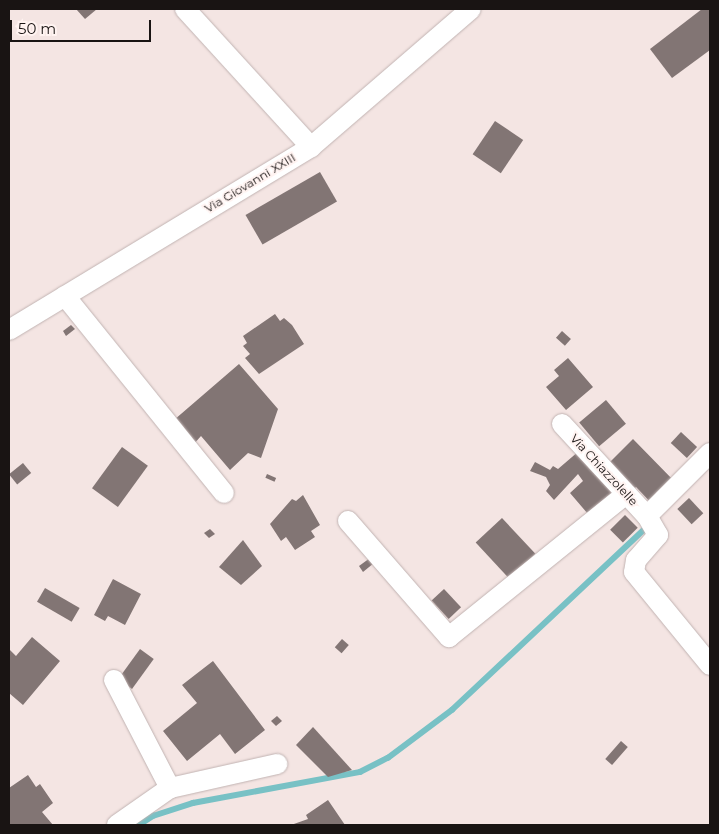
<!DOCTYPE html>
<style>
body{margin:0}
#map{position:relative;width:719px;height:834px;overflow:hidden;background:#f4e5e3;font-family:Montserrat,sans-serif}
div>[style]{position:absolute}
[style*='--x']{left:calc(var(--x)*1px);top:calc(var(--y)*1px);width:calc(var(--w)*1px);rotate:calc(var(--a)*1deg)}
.stream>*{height:5.5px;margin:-2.75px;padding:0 2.75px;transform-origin:2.75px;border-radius:2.75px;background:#78c1c5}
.building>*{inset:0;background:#827574;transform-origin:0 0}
.roads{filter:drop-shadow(0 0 1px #c1b3b2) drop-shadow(0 0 1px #c1b3b2)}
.minor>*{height:20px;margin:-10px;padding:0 10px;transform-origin:10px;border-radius:10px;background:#fff}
span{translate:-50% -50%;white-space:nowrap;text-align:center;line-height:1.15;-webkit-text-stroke:4px #fff3f1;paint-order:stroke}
.street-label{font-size:12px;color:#191413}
.frame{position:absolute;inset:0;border:10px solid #191413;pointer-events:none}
.scale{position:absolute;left:10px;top:20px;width:141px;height:22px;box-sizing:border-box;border:2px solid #191413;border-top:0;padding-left:6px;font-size:15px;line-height:18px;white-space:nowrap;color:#191413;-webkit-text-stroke:4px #fff3f1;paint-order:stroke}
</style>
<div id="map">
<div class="stream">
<i style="--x:139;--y:825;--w:17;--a:-33"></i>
<i style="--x:153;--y:816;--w:42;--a:-18"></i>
<i style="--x:193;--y:803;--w:170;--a:-10.5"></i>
<i style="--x:360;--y:772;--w:31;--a:-27"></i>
<i style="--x:388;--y:758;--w:80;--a:-36.9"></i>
<i style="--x:452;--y:710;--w:270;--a:-43.2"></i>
</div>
<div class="building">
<i style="clip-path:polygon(76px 9px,97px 9px,85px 19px)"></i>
<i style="clip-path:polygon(702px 9px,710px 9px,710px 50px,672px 78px,650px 49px)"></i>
<i style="left:495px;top:121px;width:34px;height:40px;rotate:34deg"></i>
<i style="left:320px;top:172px;width:34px;height:86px;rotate:60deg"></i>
<i style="clip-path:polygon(275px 314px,280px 321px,284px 318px,292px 325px,304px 344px,259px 374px,245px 358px,250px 354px,243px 346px,247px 343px,243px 336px)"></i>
<i style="clip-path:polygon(71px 325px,75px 329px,66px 336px,63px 331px)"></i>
<i style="left:562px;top:331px;width:12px;height:9px;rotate:42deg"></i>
<i style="clip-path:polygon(568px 358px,593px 387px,566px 410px,546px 387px,559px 376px,554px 370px)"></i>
<i style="clip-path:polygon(239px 364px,278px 409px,261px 458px,248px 453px,230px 470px,201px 436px,193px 445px,174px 420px)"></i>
<i style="left:606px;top:400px;width:31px;height:35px;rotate:50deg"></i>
<i style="left:681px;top:432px;width:22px;height:15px;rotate:43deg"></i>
<i style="clip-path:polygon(633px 439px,676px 483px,653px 505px,636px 487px,633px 490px,604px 468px)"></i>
<i style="left:122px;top:447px;width:32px;height:51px;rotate:36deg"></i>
<i style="clip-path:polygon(579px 451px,614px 491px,588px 514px,570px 493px,583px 481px,578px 474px,554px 500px,546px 491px,550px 485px,546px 477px,530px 471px,535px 462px,550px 470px,553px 466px,558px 469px)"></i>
<i style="left:23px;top:463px;width:13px;height:18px;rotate:51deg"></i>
<i style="left:267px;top:474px;width:10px;height:4px;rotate:24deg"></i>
<i style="clip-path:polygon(303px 495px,320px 525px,311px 531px,315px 537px,295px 550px,286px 537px,281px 541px,270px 524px,292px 499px,296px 501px)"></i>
<i style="left:689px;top:498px;width:21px;height:16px;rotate:47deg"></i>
<i style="left:625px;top:515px;width:18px;height:21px;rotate:45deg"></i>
<i style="left:502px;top:518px;width:49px;height:36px;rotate:47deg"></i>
<i style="clip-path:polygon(210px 529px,215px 534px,209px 538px,204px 533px)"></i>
<i style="clip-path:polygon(243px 540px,262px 566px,241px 585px,219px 567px)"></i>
<i style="clip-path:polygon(370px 558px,374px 563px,363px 572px,359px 566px)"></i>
<i style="clip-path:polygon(113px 579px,141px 594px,125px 625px,108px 616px,105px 621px,94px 615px)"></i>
<i style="left:45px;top:588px;width:40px;height:16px;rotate:30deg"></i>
<i style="left:444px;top:589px;width:25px;height:17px;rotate:47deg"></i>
<i style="clip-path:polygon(32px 637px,60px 661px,23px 705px,9px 693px,9px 649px,16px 656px)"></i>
<i style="left:342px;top:639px;width:9px;height:11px;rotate:41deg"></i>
<i style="left:140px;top:649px;width:17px;height:37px;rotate:36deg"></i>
<i style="clip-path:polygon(213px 661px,265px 730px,235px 754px,220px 734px,187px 761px,163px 731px,197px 703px,182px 685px)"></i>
<i style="clip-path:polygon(277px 716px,282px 721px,276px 726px,271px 721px)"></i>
<i style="clip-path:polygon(313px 727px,352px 770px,328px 777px,296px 745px)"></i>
<i style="left:621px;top:741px;width:9px;height:24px;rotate:41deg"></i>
<i style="clip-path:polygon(28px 775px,36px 787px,40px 784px,53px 803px,42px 812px,53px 825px,9px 825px,9px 788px)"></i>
<i style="clip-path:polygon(328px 800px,345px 825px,291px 825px,308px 819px,306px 815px)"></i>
</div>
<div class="roads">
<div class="minor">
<i style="--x:185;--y:9;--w:187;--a:47.6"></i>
<i style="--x:65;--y:296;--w:253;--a:51.1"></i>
<i style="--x:9;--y:330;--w:353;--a:-31.2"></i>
<i style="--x:311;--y:147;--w:211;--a:-40.8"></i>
<i style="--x:562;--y:424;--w:125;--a:47.3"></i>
<i style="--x:647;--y:516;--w:89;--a:-45"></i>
<i style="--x:647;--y:516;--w:22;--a:60"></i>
<i style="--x:658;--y:535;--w:33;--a:131"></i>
<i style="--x:636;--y:560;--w:12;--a:99"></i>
<i style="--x:634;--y:572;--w:120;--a:50.7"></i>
<i style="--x:348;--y:521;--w:154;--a:49"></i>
<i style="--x:449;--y:637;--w:228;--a:-38.9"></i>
<i style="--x:114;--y:680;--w:122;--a:62.6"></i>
<i style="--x:117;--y:825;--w:65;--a:-34.9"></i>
<i style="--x:170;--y:788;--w:110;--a:-12.6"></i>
</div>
</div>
<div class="street-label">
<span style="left:250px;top:183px;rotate:-31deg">Via Giovanni XXIII</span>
<span style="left:604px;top:470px;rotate:47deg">Via Chiazzolelle</span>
</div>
<div class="frame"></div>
<div class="scale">50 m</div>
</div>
